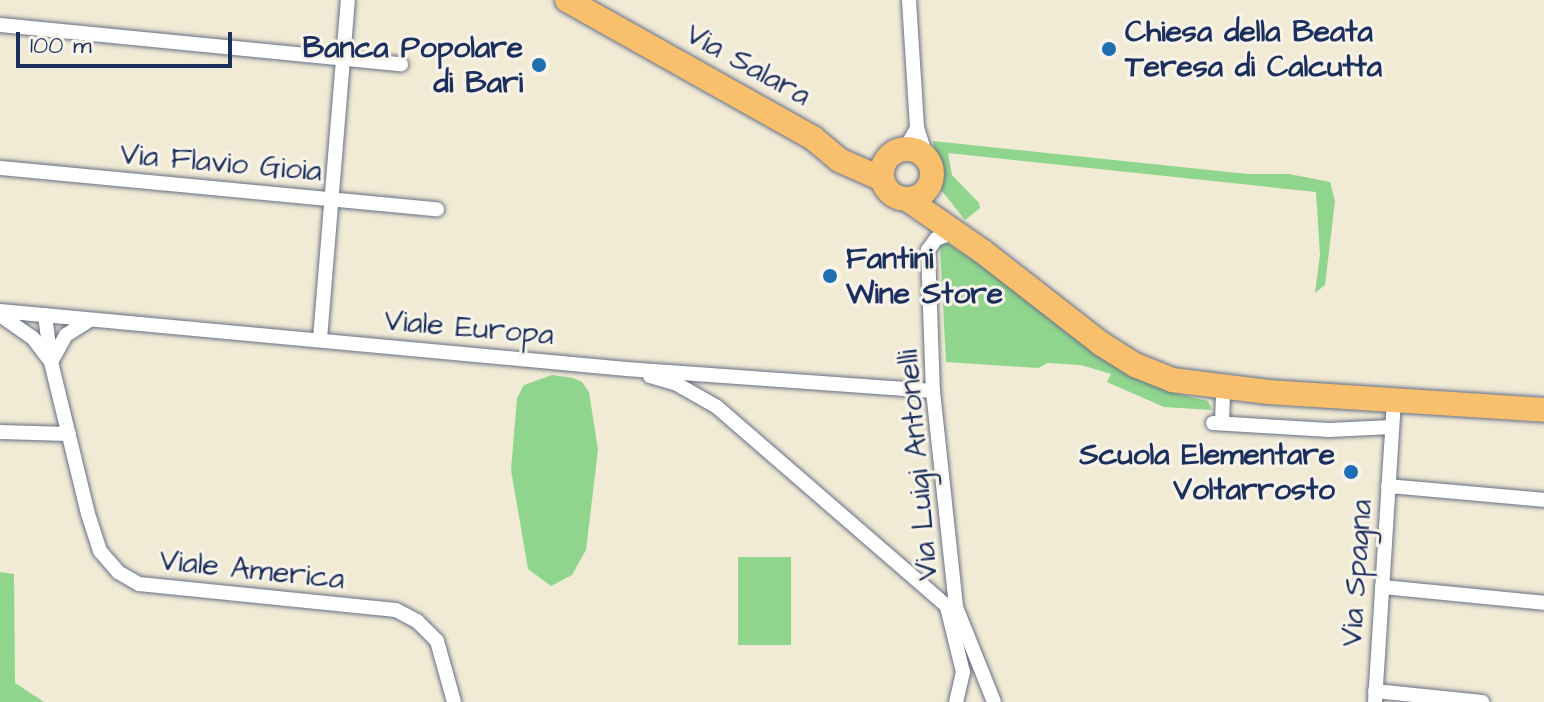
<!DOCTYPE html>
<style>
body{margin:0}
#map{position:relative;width:1544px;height:702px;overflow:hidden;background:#f1ead4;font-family:"Architects Daughter",sans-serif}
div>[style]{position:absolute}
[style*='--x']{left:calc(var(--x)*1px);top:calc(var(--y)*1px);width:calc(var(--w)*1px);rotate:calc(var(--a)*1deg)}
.green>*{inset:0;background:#90d58e;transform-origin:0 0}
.roads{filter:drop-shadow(0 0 2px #667087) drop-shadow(0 0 2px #667087)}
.street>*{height:14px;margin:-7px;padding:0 7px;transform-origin:7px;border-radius:7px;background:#fff}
.primary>*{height:24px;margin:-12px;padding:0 12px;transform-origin:12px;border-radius:12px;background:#f8bf6c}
.primary>.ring{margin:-12px;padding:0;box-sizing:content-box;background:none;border:24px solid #f8bf6c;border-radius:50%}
.dots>*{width:22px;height:22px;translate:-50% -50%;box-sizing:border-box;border:4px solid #f7f3e8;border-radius:50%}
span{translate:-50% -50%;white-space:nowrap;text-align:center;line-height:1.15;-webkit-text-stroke:6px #f7f3e8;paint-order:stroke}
.poi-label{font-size:30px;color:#1b2f5e;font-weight:700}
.left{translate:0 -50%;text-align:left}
.right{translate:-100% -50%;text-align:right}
.street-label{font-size:30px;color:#1b2f5e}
.scale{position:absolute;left:16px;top:32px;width:216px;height:36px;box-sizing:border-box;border:4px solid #1b2f5e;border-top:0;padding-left:10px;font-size:24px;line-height:28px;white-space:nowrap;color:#1b2f5e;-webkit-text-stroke:6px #f7f3e8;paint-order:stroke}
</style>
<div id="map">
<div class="green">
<i style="clip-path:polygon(933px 141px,1248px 174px,1289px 174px,1330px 182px,1335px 201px,1325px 285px,1315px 293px,1320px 255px,1316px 192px,948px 153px,952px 175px,979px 203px,980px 208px,965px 220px,941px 190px)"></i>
<i style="clip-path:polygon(944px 241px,1170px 392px,1208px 401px,1212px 410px,1164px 407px,1107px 382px,1111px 374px,1081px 365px,1047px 363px,1039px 368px,946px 362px,940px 246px)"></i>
<i style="clip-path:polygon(552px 375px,573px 378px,582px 382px,589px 392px,598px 450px,586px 550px,572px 575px,551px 586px,528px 569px,511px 470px,517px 398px,524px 385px)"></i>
<i style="left:738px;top:557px;width:53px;height:88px"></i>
<i style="clip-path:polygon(0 572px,14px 574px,15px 683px,44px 702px,0 702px)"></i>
</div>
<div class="roads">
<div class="street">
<i style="--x:909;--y:0;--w:128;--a:86.4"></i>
<i style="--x:917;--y:128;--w:33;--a:72"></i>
<i style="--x:0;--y:25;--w:403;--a:5.6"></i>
<i style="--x:905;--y:149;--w:24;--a:-60"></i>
<i style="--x:0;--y:168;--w:439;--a:5.4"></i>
<i style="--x:955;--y:232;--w:20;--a:160"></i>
<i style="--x:936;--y:239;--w:14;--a:126"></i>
<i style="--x:928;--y:250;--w:141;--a:88"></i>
<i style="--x:933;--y:391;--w:217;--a:83.9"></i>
<i style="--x:956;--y:607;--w:102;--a:68.2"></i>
<i style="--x:0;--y:311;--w:629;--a:5.29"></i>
<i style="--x:626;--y:369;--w:308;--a:4.1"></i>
<i style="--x:0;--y:315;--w:40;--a:34.9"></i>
<i style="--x:33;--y:338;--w:25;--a:53"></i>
<i style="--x:45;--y:315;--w:47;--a:82.7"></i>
<i style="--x:51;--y:362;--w:156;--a:76.3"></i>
<i style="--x:88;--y:514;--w:39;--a:72"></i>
<i style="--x:100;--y:551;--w:28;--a:49"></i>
<i style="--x:118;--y:572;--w:24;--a:30"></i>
<i style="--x:139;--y:584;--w:258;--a:5.8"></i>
<i style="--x:396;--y:610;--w:24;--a:28"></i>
<i style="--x:417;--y:621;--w:28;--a:45"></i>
<i style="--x:437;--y:641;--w:63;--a:74.4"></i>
<i style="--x:320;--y:339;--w:340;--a:-85.3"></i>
<i style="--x:51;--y:362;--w:31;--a:-61"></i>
<i style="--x:66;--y:335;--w:28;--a:-32"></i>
<i style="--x:650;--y:376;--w:26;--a:16"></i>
<i style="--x:675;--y:383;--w:48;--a:29.7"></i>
<i style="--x:717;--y:407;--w:304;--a:40.9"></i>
<i style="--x:947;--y:606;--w:9;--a:6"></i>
<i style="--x:1213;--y:423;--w:116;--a:3.5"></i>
<i style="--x:1329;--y:430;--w:63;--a:-2.7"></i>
<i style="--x:1222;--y:423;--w:35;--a:-88"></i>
<i style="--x:0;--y:432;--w:69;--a:1.7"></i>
<i style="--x:1388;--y:486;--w:157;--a:5.1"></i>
<i style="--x:1382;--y:587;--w:163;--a:5.6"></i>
<i style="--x:947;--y:607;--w:67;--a:76.2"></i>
<i style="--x:963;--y:672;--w:31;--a:103"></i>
<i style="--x:1375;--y:691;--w:108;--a:5.9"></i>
<i style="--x:1375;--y:702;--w:303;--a:-86.4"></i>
</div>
<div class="primary">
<i style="--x:567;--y:0;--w:282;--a:29.3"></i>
<i style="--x:813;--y:138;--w:34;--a:40"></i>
<i style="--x:839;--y:160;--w:47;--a:23.8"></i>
<i class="ring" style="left:882px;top:149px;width:26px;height:26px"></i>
<i style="--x:907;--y:199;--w:91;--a:34.7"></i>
<i style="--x:982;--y:251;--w:150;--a:37.9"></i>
<i style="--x:1100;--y:343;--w:41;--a:32.2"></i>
<i style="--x:1135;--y:365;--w:40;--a:22"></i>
<i style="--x:1172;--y:380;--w:97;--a:7.1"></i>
<i style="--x:1268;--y:392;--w:277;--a:3.7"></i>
</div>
</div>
<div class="dots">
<i style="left:1109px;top:49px;background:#1f6fb2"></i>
<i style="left:539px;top:65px;background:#1f6fb2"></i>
<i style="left:830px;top:276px;background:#1f6fb2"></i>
<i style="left:1351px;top:472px;background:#1f6fb2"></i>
</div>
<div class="poi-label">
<span class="left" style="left:1125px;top:49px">Chiesa della Beata<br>Teresa di Calcutta</span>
<span class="right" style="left:523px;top:65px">Banca Popolare<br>di Bari</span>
<span class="left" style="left:846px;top:276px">Fantini<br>Wine Store</span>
<span class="right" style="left:1335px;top:472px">Scuola Elementare<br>Voltarrosto</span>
</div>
<div class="street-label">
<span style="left:748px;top:65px;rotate:29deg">Via Salara</span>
<span style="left:221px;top:163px;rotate:5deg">Via Flavio Gioia</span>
<span style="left:469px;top:328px;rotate:5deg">Viale Europa</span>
<span style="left:918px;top:465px;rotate:-95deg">Via Luigi Antonelli</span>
<span style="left:252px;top:570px;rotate:6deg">Viale America</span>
<span style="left:1357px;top:573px;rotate:-86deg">Via Spagna</span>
</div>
<div class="scale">100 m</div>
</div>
